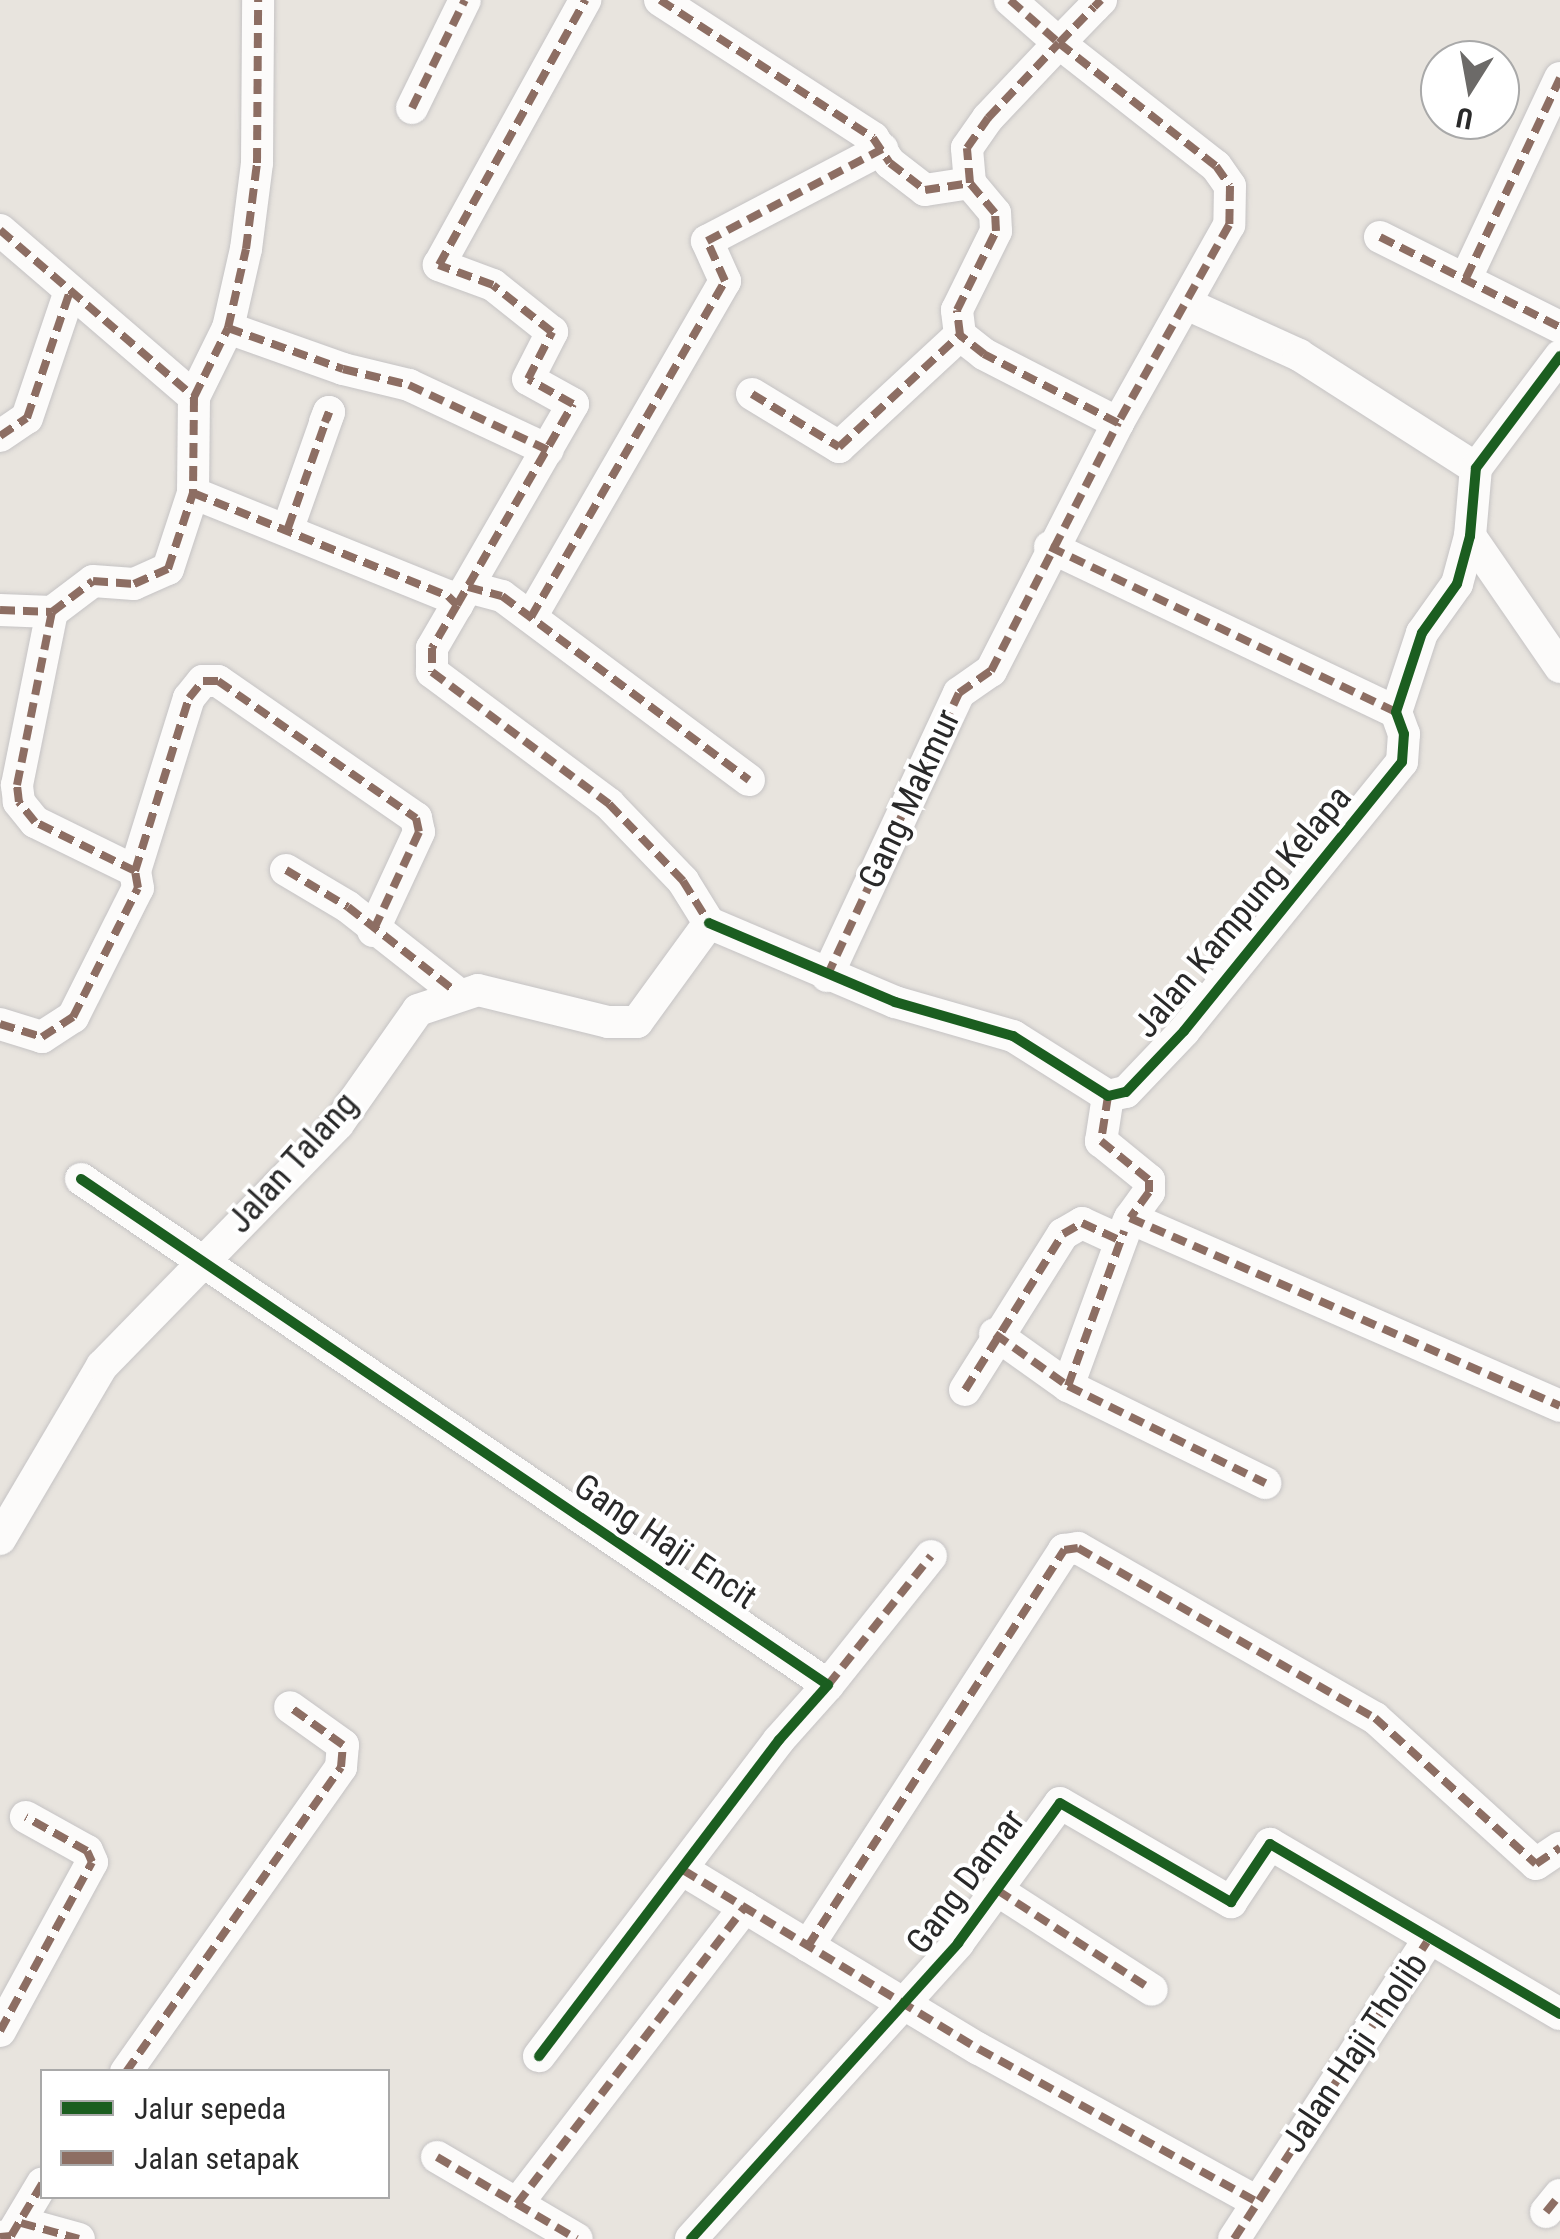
<!DOCTYPE html>
<style>
body{margin:0}
#map{position:relative;width:1560px;height:2239px;overflow:hidden;background:#e8e4de;font-family:"Roboto Condensed",sans-serif}
div>[style]{position:absolute}
[style*='--x']{left:calc(var(--x)*1px);top:calc(var(--y)*1px);width:calc(var(--w)*1px);rotate:calc(var(--a)*1deg)}
.roads{filter:drop-shadow(0 0 2px #c5c3c4) drop-shadow(0 0 2px #c5c3c4)}
.street>*{height:32px;margin:-16px;padding:0 16px;transform-origin:16px;border-radius:16px;background:#fcfbfa}
.quiet>*{height:8px;margin-top:-4px;transform-origin:0;background:repeating-linear-gradient(90deg,#8d6e63 0 15px,transparent 0 23px)}
.cycleway>*{height:10px;margin:-5px;padding:0 5px;transform-origin:5px;border-radius:5px;background:#1b5e20}
span{translate:-50% -50%;white-space:nowrap;text-align:center;line-height:1.15;-webkit-text-stroke:8px #fff;paint-order:stroke}
.street-label{font-size:35px;color:#292929}
.legend{position:absolute;left:40px;top:2069px;width:350px;height:130px;box-sizing:border-box;background:#fff;border:2px solid #a9a9a9;margin:0;padding:12px 18px;list-style:none;font-size:30px;color:#292929}
.legend li{display:flex;align-items:center;gap:20px;height:50px}
.legend b{width:50px;border:2px solid #a9a9a9}
.north{position:absolute;left:1420px;top:40px;width:100px;height:100px;box-sizing:border-box;background:#fff;border:2px solid #a9a9a9;border-radius:50%;rotate:191deg;font-size:28px;font-weight:700;line-height:40px;text-align:center;color:#292929}
.north::after{content:'';display:block;margin:auto;width:35px;height:45px;background:#6c6a68;clip-path:polygon(50% 0,100% 100%,50% 72%,0 100%)}
</style>
<div id="map">
<div class="roads">
<div class="street">
<i style="--x:660;--y:0;--w:254;--a:32.9"></i>
<i style="--x:873;--y:138;--w:30;--a:56"></i>
<i style="--x:890;--y:163;--w:44;--a:37.6"></i>
<i style="--x:925;--y:190;--w:46;--a:-8.8"></i>
<i style="--x:1010;--y:0;--w:65;--a:41.3"></i>
<i style="--x:1059;--y:43;--w:199;--a:38.1"></i>
<i style="--x:1216;--y:166;--w:24;--a:55"></i>
<i style="--x:1230;--y:186;--w:39;--a:91"></i>
<i style="--x:1229;--y:225;--w:227;--a:119.3"></i>
<i style="--x:1118;--y:423;--w:151;--a:-152.8"></i>
<i style="--x:984;--y:354;--w:31;--a:-142"></i>
<i style="--x:960;--y:335;--w:25;--a:-97"></i>
<i style="--x:957;--y:310;--w:88;--a:-63.7"></i>
<i style="--x:996;--y:231;--w:18;--a:-93"></i>
<i style="--x:995;--y:213;--w:39;--a:-130"></i>
<i style="--x:970;--y:183;--w:35;--a:-95"></i>
<i style="--x:967;--y:148;--w:37;--a:-55"></i>
<i style="--x:988;--y:118;--w:103;--a:-46.6"></i>
<i style="--x:1059;--y:43;--w:50;--a:-45.8"></i>
<i style="--x:1094;--y:7;--w:10;--a:-45"></i>
<i style="--x:412;--y:108;--w:120;--a:-63.9"></i>
<i style="--x:0;--y:230;--w:256;--a:40.7"></i>
<i style="--x:194;--y:397;--w:96;--a:90.6"></i>
<i style="--x:1380;--y:237;--w:201;--a:26.6"></i>
<i style="--x:1466;--y:278;--w:221;--a:-64.8"></i>
<i style="--x:1189;--y:305;--w:121;--a:24.4"></i>
<i style="--x:1299;--y:355;--w:210;--a:32.6"></i>
<i style="--x:228;--y:328;--w:122;--a:19.6"></i>
<i style="--x:343;--y:369;--w:68;--a:13.6"></i>
<i style="--x:409;--y:385;--w:153;--a:25.1"></i>
<i style="--x:752;--y:394;--w:102;--a:31.3"></i>
<i style="--x:839;--y:447;--w:165;--a:-42.8"></i>
<i style="--x:194;--y:397;--w:77;--a:-63.8"></i>
<i style="--x:228;--y:328;--w:81;--a:-77.2"></i>
<i style="--x:246;--y:249;--w:87;--a:-82.7"></i>
<i style="--x:257;--y:163;--w:163;--a:-89.6"></i>
<i style="--x:0;--y:436;--w:32;--a:-34"></i>
<i style="--x:27;--y:418;--w:131;--a:-71.3"></i>
<i style="--x:288;--y:528;--w:123;--a:-70.5"></i>
<i style="--x:329;--y:412;--w:11;--a:112"></i>
<i style="--x:1470;--y:536;--w:159;--a:55.5"></i>
<i style="--x:1050;--y:547;--w:383;--a:25.5"></i>
<i style="--x:468;--y:587;--w:35;--a:15"></i>
<i style="--x:502;--y:596;--w:308;--a:36.7"></i>
<i style="--x:457;--y:605;--w:232;--a:-60"></i>
<i style="--x:573;--y:404;--w:51;--a:-150.9"></i>
<i style="--x:528;--y:379;--w:53;--a:-62.9"></i>
<i style="--x:552;--y:332;--w:75;--a:-141.5"></i>
<i style="--x:493;--y:285;--w:58;--a:-159.7"></i>
<i style="--x:439;--y:265;--w:303;--a:-61.1"></i>
<i style="--x:0;--y:610;--w:52;--a:2.2"></i>
<i style="--x:52;--y:612;--w:51;--a:-37.1"></i>
<i style="--x:93;--y:581;--w:41;--a:4.2"></i>
<i style="--x:134;--y:584;--w:37;--a:-24"></i>
<i style="--x:168;--y:569;--w:80;--a:-71.8"></i>
<i style="--x:193;--y:493;--w:275;--a:22"></i>
<i style="--x:448;--y:596;--w:13;--a:45"></i>
<i style="--x:457;--y:605;--w:50;--a:120.2"></i>
<i style="--x:432;--y:648;--w:24;--a:90"></i>
<i style="--x:432;--y:672;--w:221;--a:36.7"></i>
<i style="--x:609;--y:804;--w:107;--a:46.1"></i>
<i style="--x:683;--y:881;--w:49;--a:58.2"></i>
<i style="--x:531;--y:617;--w:388;--a:-60"></i>
<i style="--x:725;--y:281;--w:44;--a:-114.2"></i>
<i style="--x:707;--y:241;--w:198;--a:-27.7"></i>
<i style="--x:286;--y:870;--w:72;--a:30.8"></i>
<i style="--x:348;--y:907;--w:137;--a:38.2"></i>
<i style="--x:135;--y:871;--w:181;--a:-72.7"></i>
<i style="--x:189;--y:698;--w:22;--a:-51"></i>
<i style="--x:203;--y:681;--w:15;--a:0"></i>
<i style="--x:218;--y:681;--w:241;--a:34.7"></i>
<i style="--x:416;--y:818;--w:14;--a:78"></i>
<i style="--x:419;--y:832;--w:109;--a:114.9"></i>
<i style="--x:709;--y:923;--w:202;--a:23"></i>
<i style="--x:895;--y:1002;--w:123;--a:16.1"></i>
<i style="--x:1013;--y:1036;--w:112;--a:32.3"></i>
<i style="--x:1108;--y:1096;--w:18;--a:-13"></i>
<i style="--x:1126;--y:1092;--w:84;--a:-46.4"></i>
<i style="--x:1184;--y:1031;--w:346;--a:-51"></i>
<i style="--x:1402;--y:762;--w:28;--a:-86"></i>
<i style="--x:1404;--y:734;--w:23;--a:-110"></i>
<i style="--x:1396;--y:712;--w:83;--a:-71.8"></i>
<i style="--x:1422;--y:633;--w:60;--a:-54.5"></i>
<i style="--x:1457;--y:584;--w:50;--a:-74.8"></i>
<i style="--x:1470;--y:536;--w:68;--a:-85"></i>
<i style="--x:1476;--y:468;--w:140;--a:-53.1"></i>
<i style="--x:827;--y:976;--w:312;--a:-65"></i>
<i style="--x:959;--y:693;--w:39;--a:-35"></i>
<i style="--x:991;--y:671;--w:279;--a:-62.9"></i>
<i style="--x:0;--y:1024;--w:44;--a:17.2"></i>
<i style="--x:42;--y:1037;--w:37;--a:-33"></i>
<i style="--x:73;--y:1017;--w:144;--a:-63.3"></i>
<i style="--x:138;--y:888;--w:17;--a:-100"></i>
<i style="--x:135;--y:871;--w:111;--a:-153.9"></i>
<i style="--x:35;--y:822;--w:26;--a:-129"></i>
<i style="--x:19;--y:802;--w:17;--a:-97"></i>
<i style="--x:17;--y:785;--w:177;--a:-78.6"></i>
<i style="--x:1108;--y:1096;--w:46;--a:98.8"></i>
<i style="--x:1101;--y:1141;--w:62;--a:39.1"></i>
<i style="--x:1149;--y:1180;--w:12;--a:90"></i>
<i style="--x:1149;--y:1192;--w:32;--a:126"></i>
<i style="--x:1130;--y:1218;--w:469;--a:23.6"></i>
<i style="--x:81;--y:1179;--w:902;--a:34.11"></i>
<i style="--x:828;--y:1685;--w:74;--a:131.7"></i>
<i style="--x:779;--y:1740;--w:397;--a:127.2"></i>
<i style="--x:995;--y:1334;--w:90;--a:35.5"></i>
<i style="--x:1068;--y:1386;--w:220;--a:26.2"></i>
<i style="--x:1068;--y:1386;--w:175;--a:-69.9"></i>
<i style="--x:965;--y:1390;--w:184;--a:-57.9"></i>
<i style="--x:1063;--y:1234;--w:22;--a:-30"></i>
<i style="--x:1082;--y:1223;--w:41;--a:24.7"></i>
<i style="--x:0;--y:1539;--w:201;--a:-59.5"></i>
<i style="--x:102;--y:1366;--w:338;--a:-45.7"></i>
<i style="--x:338;--y:1124;--w:139;--a:-54.9"></i>
<i style="--x:418;--y:1010;--w:63;--a:-18.4"></i>
<i style="--x:478;--y:990;--w:134;--a:13.8"></i>
<i style="--x:608;--y:1022;--w:29;--a:0"></i>
<i style="--x:637;--y:1022;--w:122;--a:-54"></i>
<i style="--x:828;--y:1685;--w:165;--a:-51.4"></i>
<i style="--x:683;--y:1870;--w:346;--a:31.2"></i>
<i style="--x:979;--y:2049;--w:316;--a:28.8"></i>
<i style="--x:997;--y:1890;--w:184;--a:32.8"></i>
<i style="--x:808;--y:1946;--w:472;--a:-57.1"></i>
<i style="--x:1064;--y:1550;--w:14;--a:-8"></i>
<i style="--x:1078;--y:1548;--w:342;--a:29.8"></i>
<i style="--x:1375;--y:1718;--w:217;--a:42.2"></i>
<i style="--x:1536;--y:1864;--w:29;--a:-34"></i>
<i style="--x:0;--y:2031;--w:192;--a:-61.4"></i>
<i style="--x:92;--y:1862;--w:12;--a:-114"></i>
<i style="--x:87;--y:1851;--w:70;--a:-150.9"></i>
<i style="--x:126;--y:2072;--w:373;--a:-54.8"></i>
<i style="--x:341;--y:1767;--w:22;--a:-85"></i>
<i style="--x:343;--y:1745;--w:65;--a:-144.4"></i>
<i style="--x:437;--y:2157;--w:162;--a:30.4"></i>
<i style="--x:517;--y:2204;--w:374;--a:-52.5"></i>
<i style="--x:1546;--y:2212;--w:22;--a:-51"></i>
<i style="--x:21;--y:2223;--w:60;--a:15.4"></i>
<i style="--x:0;--y:2237;--w:11;--a:-5"></i>
<i style="--x:11;--y:2236;--w:61;--a:-59.2"></i>
<i style="--x:691;--y:2239;--w:399;--a:-47.9"></i>
<i style="--x:958;--y:1943;--w:173;--a:-53.9"></i>
<i style="--x:1060;--y:1803;--w:198;--a:30.1"></i>
<i style="--x:1231;--y:1902;--w:70;--a:-56.1"></i>
<i style="--x:1270;--y:1844;--w:336;--a:30.4"></i>
<i style="--x:1234;--y:2239;--w:354;--a:-57"></i>
</div>
</div>
<div class="quiet">
<i style="--x:660;--y:0;--w:254;--a:32.9"></i>
<i style="--x:873;--y:138;--w:30;--a:56"></i>
<i style="--x:890;--y:163;--w:44;--a:37.6"></i>
<i style="--x:925;--y:190;--w:46;--a:-8.8"></i>
<i style="--x:1010;--y:0;--w:65;--a:41.3"></i>
<i style="--x:1059;--y:43;--w:199;--a:38.1"></i>
<i style="--x:1216;--y:166;--w:24;--a:55"></i>
<i style="--x:1230;--y:186;--w:39;--a:91"></i>
<i style="--x:1229;--y:225;--w:227;--a:119.3"></i>
<i style="--x:1118;--y:423;--w:151;--a:-152.8"></i>
<i style="--x:984;--y:354;--w:31;--a:-142"></i>
<i style="--x:960;--y:335;--w:25;--a:-97"></i>
<i style="--x:957;--y:310;--w:88;--a:-63.7"></i>
<i style="--x:996;--y:231;--w:18;--a:-93"></i>
<i style="--x:995;--y:213;--w:39;--a:-130"></i>
<i style="--x:970;--y:183;--w:35;--a:-95"></i>
<i style="--x:967;--y:148;--w:37;--a:-55"></i>
<i style="--x:988;--y:118;--w:103;--a:-46.6"></i>
<i style="--x:1059;--y:43;--w:50;--a:-45.8"></i>
<i style="--x:1094;--y:7;--w:10;--a:-45"></i>
<i style="--x:412;--y:108;--w:120;--a:-63.9"></i>
<i style="--x:0;--y:230;--w:256;--a:40.7"></i>
<i style="--x:194;--y:397;--w:96;--a:90.6"></i>
<i style="--x:1380;--y:237;--w:201;--a:26.6"></i>
<i style="--x:1466;--y:278;--w:221;--a:-64.8"></i>
<i style="--x:228;--y:328;--w:122;--a:19.6"></i>
<i style="--x:343;--y:369;--w:68;--a:13.6"></i>
<i style="--x:409;--y:385;--w:153;--a:25.1"></i>
<i style="--x:752;--y:394;--w:102;--a:31.3"></i>
<i style="--x:839;--y:447;--w:165;--a:-42.8"></i>
<i style="--x:194;--y:397;--w:77;--a:-63.8"></i>
<i style="--x:228;--y:328;--w:81;--a:-77.2"></i>
<i style="--x:246;--y:249;--w:87;--a:-82.7"></i>
<i style="--x:257;--y:163;--w:163;--a:-89.6"></i>
<i style="--x:0;--y:436;--w:32;--a:-34"></i>
<i style="--x:27;--y:418;--w:131;--a:-71.3"></i>
<i style="--x:288;--y:528;--w:123;--a:-70.5"></i>
<i style="--x:329;--y:412;--w:11;--a:112"></i>
<i style="--x:1050;--y:547;--w:383;--a:25.5"></i>
<i style="--x:468;--y:587;--w:35;--a:15"></i>
<i style="--x:502;--y:596;--w:308;--a:36.7"></i>
<i style="--x:457;--y:605;--w:232;--a:-60"></i>
<i style="--x:573;--y:404;--w:51;--a:-150.9"></i>
<i style="--x:528;--y:379;--w:53;--a:-62.9"></i>
<i style="--x:552;--y:332;--w:75;--a:-141.5"></i>
<i style="--x:493;--y:285;--w:58;--a:-159.7"></i>
<i style="--x:439;--y:265;--w:303;--a:-61.1"></i>
<i style="--x:0;--y:610;--w:52;--a:2.2"></i>
<i style="--x:52;--y:612;--w:51;--a:-37.1"></i>
<i style="--x:93;--y:581;--w:41;--a:4.2"></i>
<i style="--x:134;--y:584;--w:37;--a:-24"></i>
<i style="--x:168;--y:569;--w:80;--a:-71.8"></i>
<i style="--x:193;--y:493;--w:275;--a:22"></i>
<i style="--x:448;--y:596;--w:13;--a:45"></i>
<i style="--x:457;--y:605;--w:50;--a:120.2"></i>
<i style="--x:432;--y:648;--w:24;--a:90"></i>
<i style="--x:432;--y:672;--w:221;--a:36.7"></i>
<i style="--x:609;--y:804;--w:107;--a:46.1"></i>
<i style="--x:683;--y:881;--w:49;--a:58.2"></i>
<i style="--x:531;--y:617;--w:388;--a:-60"></i>
<i style="--x:725;--y:281;--w:44;--a:-114.2"></i>
<i style="--x:707;--y:241;--w:198;--a:-27.7"></i>
<i style="--x:286;--y:870;--w:72;--a:30.8"></i>
<i style="--x:348;--y:907;--w:137;--a:38.2"></i>
<i style="--x:135;--y:871;--w:181;--a:-72.7"></i>
<i style="--x:189;--y:698;--w:22;--a:-51"></i>
<i style="--x:203;--y:681;--w:15;--a:0"></i>
<i style="--x:218;--y:681;--w:241;--a:34.7"></i>
<i style="--x:416;--y:818;--w:14;--a:78"></i>
<i style="--x:419;--y:832;--w:109;--a:114.9"></i>
<i style="--x:827;--y:976;--w:312;--a:-65"></i>
<i style="--x:959;--y:693;--w:39;--a:-35"></i>
<i style="--x:991;--y:671;--w:279;--a:-62.9"></i>
<i style="--x:0;--y:1024;--w:44;--a:17.2"></i>
<i style="--x:42;--y:1037;--w:37;--a:-33"></i>
<i style="--x:73;--y:1017;--w:144;--a:-63.3"></i>
<i style="--x:138;--y:888;--w:17;--a:-100"></i>
<i style="--x:135;--y:871;--w:111;--a:-153.9"></i>
<i style="--x:35;--y:822;--w:26;--a:-129"></i>
<i style="--x:19;--y:802;--w:17;--a:-97"></i>
<i style="--x:17;--y:785;--w:177;--a:-78.6"></i>
<i style="--x:1108;--y:1096;--w:46;--a:98.8"></i>
<i style="--x:1101;--y:1141;--w:62;--a:39.1"></i>
<i style="--x:1149;--y:1180;--w:12;--a:90"></i>
<i style="--x:1149;--y:1192;--w:32;--a:126"></i>
<i style="--x:1130;--y:1218;--w:469;--a:23.6"></i>
<i style="--x:995;--y:1334;--w:90;--a:35.5"></i>
<i style="--x:1068;--y:1386;--w:220;--a:26.2"></i>
<i style="--x:1068;--y:1386;--w:165;--a:-70.1"></i>
<i style="--x:965;--y:1390;--w:184;--a:-57.9"></i>
<i style="--x:1063;--y:1234;--w:22;--a:-30"></i>
<i style="--x:1082;--y:1223;--w:41;--a:24.7"></i>
<i style="--x:828;--y:1685;--w:165;--a:-51.4"></i>
<i style="--x:683;--y:1870;--w:346;--a:31.2"></i>
<i style="--x:979;--y:2049;--w:316;--a:28.8"></i>
<i style="--x:997;--y:1890;--w:184;--a:32.8"></i>
<i style="--x:808;--y:1946;--w:472;--a:-57.1"></i>
<i style="--x:1064;--y:1550;--w:14;--a:-8"></i>
<i style="--x:1078;--y:1548;--w:342;--a:29.8"></i>
<i style="--x:1375;--y:1718;--w:217;--a:42.2"></i>
<i style="--x:1536;--y:1864;--w:29;--a:-34"></i>
<i style="--x:0;--y:2031;--w:192;--a:-61.4"></i>
<i style="--x:92;--y:1862;--w:12;--a:-114"></i>
<i style="--x:87;--y:1851;--w:70;--a:-150.9"></i>
<i style="--x:126;--y:2072;--w:373;--a:-54.8"></i>
<i style="--x:341;--y:1767;--w:22;--a:-85"></i>
<i style="--x:343;--y:1745;--w:65;--a:-144.4"></i>
<i style="--x:437;--y:2157;--w:162;--a:30.4"></i>
<i style="--x:517;--y:2204;--w:374;--a:-52.5"></i>
<i style="--x:1546;--y:2212;--w:22;--a:-51"></i>
<i style="--x:21;--y:2223;--w:60;--a:15.4"></i>
<i style="--x:0;--y:2237;--w:11;--a:-5"></i>
<i style="--x:11;--y:2236;--w:61;--a:-59.2"></i>
<i style="--x:1234;--y:2239;--w:354;--a:-57"></i>
</div>
<div class="cycleway">
<i style="--x:709;--y:923;--w:202;--a:23"></i>
<i style="--x:895;--y:1002;--w:123;--a:16.1"></i>
<i style="--x:1013;--y:1036;--w:112;--a:32.3"></i>
<i style="--x:1108;--y:1096;--w:18;--a:-13"></i>
<i style="--x:1126;--y:1092;--w:84;--a:-46.4"></i>
<i style="--x:1184;--y:1031;--w:346;--a:-51"></i>
<i style="--x:1402;--y:762;--w:28;--a:-86"></i>
<i style="--x:1404;--y:734;--w:23;--a:-110"></i>
<i style="--x:1396;--y:712;--w:83;--a:-71.8"></i>
<i style="--x:1422;--y:633;--w:60;--a:-54.5"></i>
<i style="--x:1457;--y:584;--w:50;--a:-74.8"></i>
<i style="--x:1470;--y:536;--w:68;--a:-85"></i>
<i style="--x:1476;--y:468;--w:140;--a:-53.1"></i>
<i style="--x:81;--y:1179;--w:902;--a:34.11"></i>
<i style="--x:828;--y:1685;--w:74;--a:131.7"></i>
<i style="--x:779;--y:1740;--w:397;--a:127.2"></i>
<i style="--x:691;--y:2239;--w:399;--a:-47.9"></i>
<i style="--x:958;--y:1943;--w:173;--a:-53.9"></i>
<i style="--x:1060;--y:1803;--w:198;--a:30.1"></i>
<i style="--x:1231;--y:1902;--w:70;--a:-56.1"></i>
<i style="--x:1270;--y:1844;--w:336;--a:30.4"></i>
</div>
<div class="street-label">
<span style="left:910px;top:799px;rotate:-65deg">Gang Makmur</span>
<span style="left:1243px;top:912px;rotate:-50deg">Jalan Kampung Kelapa</span>
<span style="left:293px;top:1163px;rotate:-48deg">Jalan Talang</span>
<span style="left:665px;top:1542px;rotate:34deg">Gang Haji Encit</span>
<span style="left:966px;top:1882px;rotate:-53deg">Gang Damar</span>
<span style="left:1355px;top:2053px;rotate:-56deg">Jalan Haji Tholib</span>
</div>
<ul class="legend">
<li><b style="height:12px;background:#1b5e20"></b>Jalur sepeda</li>
<li><b style="height:12px;background:#8d6e63"></b>Jalan setapak</li>
</ul>
<div class="north">U</div>
</div>
